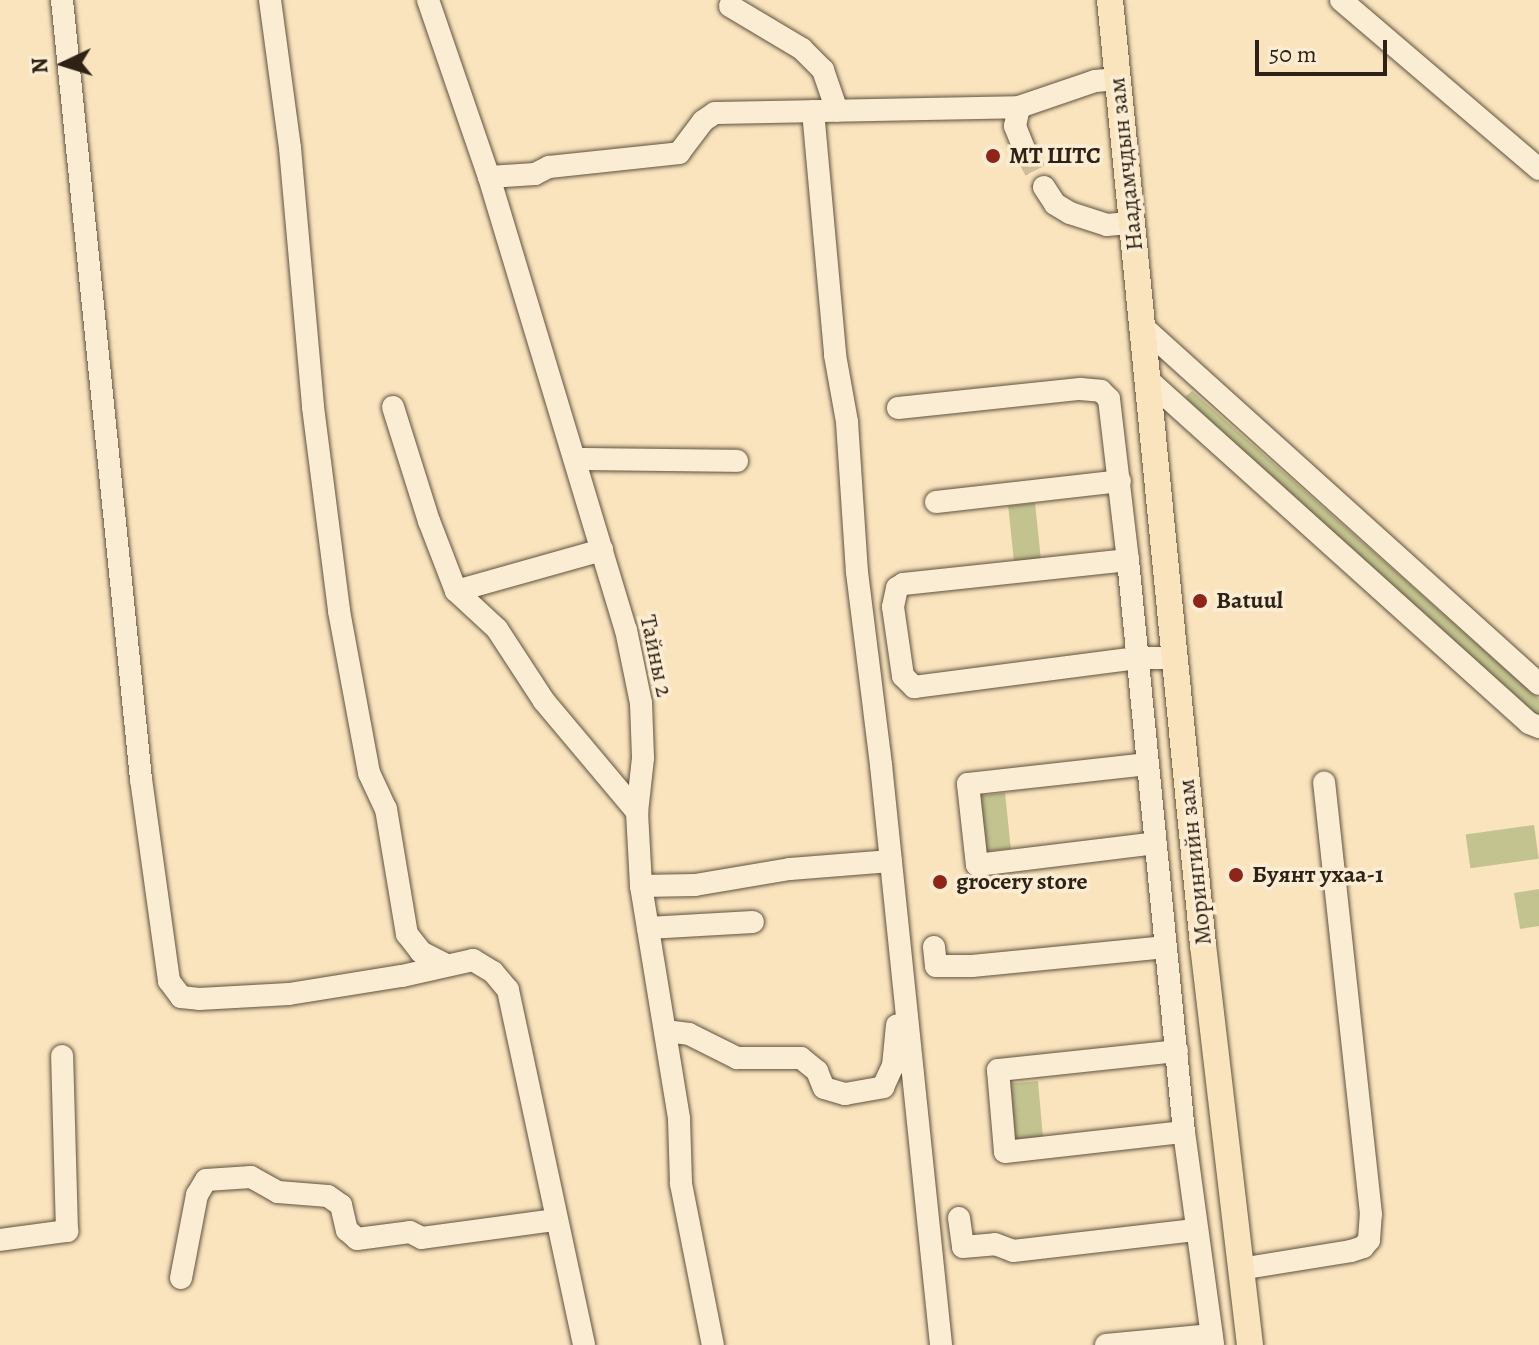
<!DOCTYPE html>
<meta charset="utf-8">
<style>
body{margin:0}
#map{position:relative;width:1539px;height:1345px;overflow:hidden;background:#f9e4bd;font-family:Alegreya,serif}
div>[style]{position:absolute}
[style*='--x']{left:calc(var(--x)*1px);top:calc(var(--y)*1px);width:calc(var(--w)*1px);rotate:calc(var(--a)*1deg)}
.green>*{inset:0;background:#c2c38e;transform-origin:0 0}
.minor-tunnel>*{height:22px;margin-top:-11px;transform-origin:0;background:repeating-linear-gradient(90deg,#d0bd9b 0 22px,transparent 0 33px)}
.roads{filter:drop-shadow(0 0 2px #61523f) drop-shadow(0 0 2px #61523f)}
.minor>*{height:22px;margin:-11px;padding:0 11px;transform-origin:11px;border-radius:11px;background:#fbedd4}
.major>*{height:26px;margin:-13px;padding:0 13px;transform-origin:13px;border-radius:13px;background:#f9e4bd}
.dots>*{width:22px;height:22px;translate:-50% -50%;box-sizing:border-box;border:4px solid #fbedd4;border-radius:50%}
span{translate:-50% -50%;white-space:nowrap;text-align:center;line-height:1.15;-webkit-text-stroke:7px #fbedd4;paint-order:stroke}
.poi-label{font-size:24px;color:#2e2115;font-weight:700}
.left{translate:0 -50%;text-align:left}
.street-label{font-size:24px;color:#2e2115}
.north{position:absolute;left:24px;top:24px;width:80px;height:80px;-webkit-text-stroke:6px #fbedd4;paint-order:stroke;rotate:266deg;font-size:22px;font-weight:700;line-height:32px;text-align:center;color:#2e2115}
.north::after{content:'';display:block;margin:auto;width:28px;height:36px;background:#2e2115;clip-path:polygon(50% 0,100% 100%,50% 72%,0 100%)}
.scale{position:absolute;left:1255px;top:40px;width:132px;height:36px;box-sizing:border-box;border:4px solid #2e2115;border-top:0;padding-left:10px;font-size:24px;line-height:28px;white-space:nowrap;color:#2e2115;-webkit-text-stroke:6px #fbedd4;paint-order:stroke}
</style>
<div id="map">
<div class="green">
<i style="clip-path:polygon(1192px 391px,1539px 699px,1539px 717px,1187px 400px,1186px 396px)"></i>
<i style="left:1035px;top:503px;width:56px;height:27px;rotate:84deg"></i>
<i style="left:1005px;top:793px;width:56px;height:27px;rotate:84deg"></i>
<i style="left:1534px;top:825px;width:34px;height:69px;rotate:82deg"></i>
<i style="clip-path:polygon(1539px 889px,1539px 926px,1520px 929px,1514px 893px)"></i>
<i style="left:1038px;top:1081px;width:56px;height:28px;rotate:85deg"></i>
</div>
<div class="minor-tunnel">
<i style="--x:1025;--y:151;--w:41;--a:62.2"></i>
</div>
<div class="roads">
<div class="minor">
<i style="--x:62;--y:0;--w:783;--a:84.21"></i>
<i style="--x:141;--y:779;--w:204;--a:82.1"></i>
<i style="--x:169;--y:981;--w:20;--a:53"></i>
<i style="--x:181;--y:997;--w:18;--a:6"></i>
<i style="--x:199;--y:999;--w:90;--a:-3.2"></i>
<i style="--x:289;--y:994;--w:114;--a:-9.1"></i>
<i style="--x:402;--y:976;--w:73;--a:-12.7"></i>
<i style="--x:473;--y:960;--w:23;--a:31"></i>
<i style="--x:493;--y:972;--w:23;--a:50"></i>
<i style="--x:508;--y:990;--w:363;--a:77.9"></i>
<i style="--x:270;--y:0;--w:149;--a:82.3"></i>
<i style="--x:290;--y:148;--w:260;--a:84.9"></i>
<i style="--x:313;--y:407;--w:206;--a:82.7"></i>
<i style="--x:339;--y:611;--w:165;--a:79.5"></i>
<i style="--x:369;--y:773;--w:40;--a:65"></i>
<i style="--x:386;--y:809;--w:127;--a:80.5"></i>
<i style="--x:407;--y:934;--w:23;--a:52"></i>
<i style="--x:421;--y:952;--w:28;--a:27"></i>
<i style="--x:428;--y:0;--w:187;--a:71"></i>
<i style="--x:489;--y:177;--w:473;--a:73.2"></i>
<i style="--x:626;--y:630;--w:75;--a:78.4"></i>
<i style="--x:641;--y:703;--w:55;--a:87.9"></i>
<i style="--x:643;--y:758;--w:54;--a:96.3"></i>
<i style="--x:637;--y:812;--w:74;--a:86.9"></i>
<i style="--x:641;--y:886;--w:236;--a:80.7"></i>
<i style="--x:679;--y:1119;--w:65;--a:88.2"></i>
<i style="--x:681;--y:1184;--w:164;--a:78.8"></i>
<i style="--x:1341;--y:0;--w:260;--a:40.5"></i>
<i style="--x:730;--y:6;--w:84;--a:30.8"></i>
<i style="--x:802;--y:49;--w:30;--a:45"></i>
<i style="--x:823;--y:70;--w:43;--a:71.1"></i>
<i style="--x:813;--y:111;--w:245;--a:84.8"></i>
<i style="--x:835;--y:355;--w:68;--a:79.8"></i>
<i style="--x:847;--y:422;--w:150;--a:86.2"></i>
<i style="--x:857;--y:572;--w:194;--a:82.9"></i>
<i style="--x:881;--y:765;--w:583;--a:84.09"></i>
<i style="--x:1025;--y:151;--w:27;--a:-112"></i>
<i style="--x:1015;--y:126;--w:19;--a:-78"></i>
<i style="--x:1019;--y:107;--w:80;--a:-18.9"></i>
<i style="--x:1095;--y:81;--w:23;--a:-5"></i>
<i style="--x:489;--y:177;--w:46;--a:-3.7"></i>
<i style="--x:535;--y:174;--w:16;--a:-27"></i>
<i style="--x:549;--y:167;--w:131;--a:-6.1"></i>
<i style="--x:679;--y:153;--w:40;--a:-53"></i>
<i style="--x:703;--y:121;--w:14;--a:-34"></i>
<i style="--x:715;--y:113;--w:304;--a:-1.1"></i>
<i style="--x:1044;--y:187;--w:20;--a:57"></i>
<i style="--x:1055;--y:204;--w:17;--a:31"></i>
<i style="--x:1070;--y:213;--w:39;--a:18"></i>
<i style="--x:1107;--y:225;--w:25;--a:-5"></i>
<i style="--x:1143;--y:327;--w:533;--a:42.04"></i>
<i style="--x:1147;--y:379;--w:514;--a:42"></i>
<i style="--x:1529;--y:723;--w:11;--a:22"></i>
<i style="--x:393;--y:407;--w:120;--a:72.5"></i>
<i style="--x:429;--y:521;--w:75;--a:68.9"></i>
<i style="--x:456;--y:591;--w:56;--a:42.8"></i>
<i style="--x:497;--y:629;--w:86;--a:56.9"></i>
<i style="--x:544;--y:701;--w:145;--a:50"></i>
<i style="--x:898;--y:408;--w:183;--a:-6"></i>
<i style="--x:1080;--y:389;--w:21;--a:5"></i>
<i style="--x:1101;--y:391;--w:11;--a:45"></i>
<i style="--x:1109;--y:399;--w:162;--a:83.3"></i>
<i style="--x:1128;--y:560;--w:575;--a:84.41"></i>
<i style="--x:1184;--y:1132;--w:215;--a:82.2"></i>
<i style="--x:575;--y:459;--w:162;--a:0.7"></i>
<i style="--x:936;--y:502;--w:185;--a:-6.5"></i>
<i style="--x:1128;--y:560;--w:226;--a:173.9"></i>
<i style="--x:903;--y:584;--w:7;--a:146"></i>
<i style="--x:897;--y:588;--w:19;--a:102"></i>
<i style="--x:893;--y:607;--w:70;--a:81.8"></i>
<i style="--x:903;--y:676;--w:16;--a:45"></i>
<i style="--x:914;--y:687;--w:225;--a:-7.4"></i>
<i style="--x:1137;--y:658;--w:38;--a:0"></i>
<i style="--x:456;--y:591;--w:152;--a:-15.7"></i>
<i style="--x:1148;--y:764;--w:181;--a:173.7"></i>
<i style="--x:968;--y:784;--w:81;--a:83.7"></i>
<i style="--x:977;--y:865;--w:180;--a:-7"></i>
<i style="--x:641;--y:886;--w:54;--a:-1.1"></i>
<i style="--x:695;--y:885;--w:96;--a:-9.6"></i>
<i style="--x:790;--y:869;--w:101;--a:-4.5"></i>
<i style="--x:648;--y:928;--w:105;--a:-3.3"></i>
<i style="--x:934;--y:947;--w:19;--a:84"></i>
<i style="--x:936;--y:966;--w:36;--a:0"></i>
<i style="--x:972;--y:966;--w:195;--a:-5.6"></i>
<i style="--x:665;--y:1031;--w:24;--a:7"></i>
<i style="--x:689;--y:1034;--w:54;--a:26.6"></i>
<i style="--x:737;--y:1058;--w:64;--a:0"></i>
<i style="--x:801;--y:1058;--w:21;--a:39"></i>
<i style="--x:817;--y:1071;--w:18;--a:68"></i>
<i style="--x:824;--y:1088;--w:22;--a:16"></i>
<i style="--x:845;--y:1094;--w:39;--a:-10"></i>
<i style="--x:883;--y:1087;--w:23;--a:-65"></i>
<i style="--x:893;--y:1066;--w:41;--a:-84.4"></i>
<i style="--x:1177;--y:1051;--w:180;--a:173.9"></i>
<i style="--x:998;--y:1070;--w:82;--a:85.1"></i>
<i style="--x:1005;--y:1152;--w:180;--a:-6.4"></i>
<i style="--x:959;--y:1218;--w:29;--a:82"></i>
<i style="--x:963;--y:1247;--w:32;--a:-5"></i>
<i style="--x:995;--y:1244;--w:19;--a:21"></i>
<i style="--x:1013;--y:1251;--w:183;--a:-6.6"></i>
<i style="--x:0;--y:1240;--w:68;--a:-7.7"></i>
<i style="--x:67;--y:1231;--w:175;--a:-91.6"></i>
<i style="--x:1240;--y:1269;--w:112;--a:-9.2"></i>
<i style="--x:1351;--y:1251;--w:13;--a:-18"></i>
<i style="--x:1363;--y:1247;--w:9;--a:-49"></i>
<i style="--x:1369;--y:1240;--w:26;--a:-86"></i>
<i style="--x:1371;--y:1214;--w:434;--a:-96.2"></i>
<i style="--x:181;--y:1278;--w:85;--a:-79.1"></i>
<i style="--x:197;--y:1195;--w:17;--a:-59"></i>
<i style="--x:206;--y:1180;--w:45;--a:-3.8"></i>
<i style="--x:251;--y:1177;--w:31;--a:29"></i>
<i style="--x:278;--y:1192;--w:50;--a:4.6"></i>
<i style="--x:328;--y:1196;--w:16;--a:35"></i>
<i style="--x:341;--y:1205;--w:26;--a:77"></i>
<i style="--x:347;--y:1230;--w:13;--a:42"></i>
<i style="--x:357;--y:1239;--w:53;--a:-7.5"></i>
<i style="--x:410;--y:1232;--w:13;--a:27"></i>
<i style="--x:422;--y:1238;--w:135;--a:-7.7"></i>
<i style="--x:1106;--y:1345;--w:106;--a:-5.4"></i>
</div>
<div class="major">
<i style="--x:1110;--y:0;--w:950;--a:84.38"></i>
<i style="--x:1203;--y:945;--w:403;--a:83.3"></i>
</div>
</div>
<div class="dots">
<i style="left:993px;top:156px;background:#8f2418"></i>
<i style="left:1200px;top:601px;background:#8f2418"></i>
<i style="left:1236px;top:875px;background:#8f2418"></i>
<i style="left:940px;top:882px;background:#8f2418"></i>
</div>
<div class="poi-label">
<span class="left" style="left:1009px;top:156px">MT ШТС</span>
<span class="left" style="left:1216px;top:601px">Batuul</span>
<span class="left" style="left:1252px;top:875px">Буянт ухаа-1</span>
<span class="left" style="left:956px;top:882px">grocery store</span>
</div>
<div class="street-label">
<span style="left:1126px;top:164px;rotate:-96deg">Наадамчдын зам</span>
<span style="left:656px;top:656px;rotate:78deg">Тайны 2</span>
<span style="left:1195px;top:862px;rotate:-96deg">Морингийн зам</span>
</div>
<div class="north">N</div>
<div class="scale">50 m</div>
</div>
